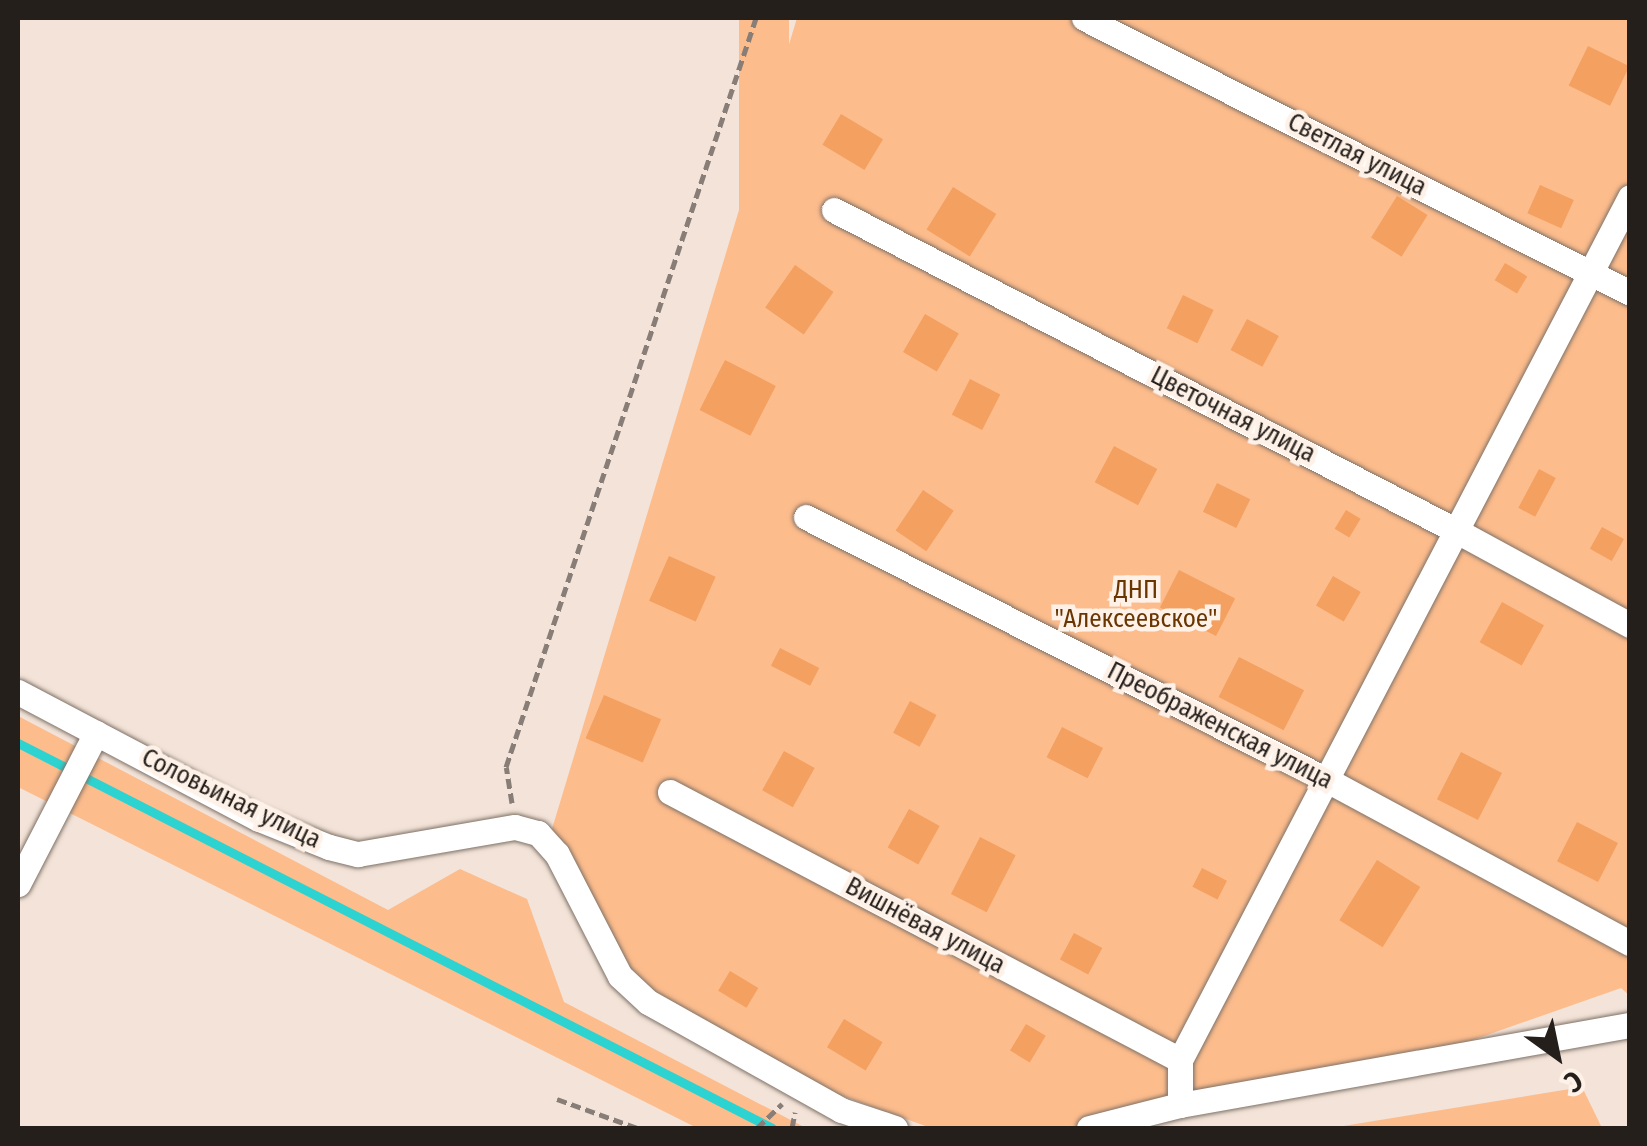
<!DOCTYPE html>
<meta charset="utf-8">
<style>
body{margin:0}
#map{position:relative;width:1647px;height:1146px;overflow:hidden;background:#f3e3d8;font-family:"Fira Sans Condensed",sans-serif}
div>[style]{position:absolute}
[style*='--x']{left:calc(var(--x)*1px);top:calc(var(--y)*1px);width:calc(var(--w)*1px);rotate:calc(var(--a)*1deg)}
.green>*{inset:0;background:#fdbc8c;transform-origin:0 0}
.stream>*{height:9px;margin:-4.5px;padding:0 4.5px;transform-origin:4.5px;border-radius:4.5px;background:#2cd3d0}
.building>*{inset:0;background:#f3a060;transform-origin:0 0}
.path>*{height:5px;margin-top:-2.5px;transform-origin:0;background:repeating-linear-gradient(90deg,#897e77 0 10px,transparent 0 15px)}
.roads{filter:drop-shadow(0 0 2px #7f7167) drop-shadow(0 0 2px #7f7167)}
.minor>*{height:25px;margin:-12.5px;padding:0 12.5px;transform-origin:12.5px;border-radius:12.5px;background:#fff}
span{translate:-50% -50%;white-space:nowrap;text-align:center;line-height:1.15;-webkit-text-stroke:9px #fef1e8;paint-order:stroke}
.street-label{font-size:25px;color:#251f1b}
.park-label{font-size:25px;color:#693500}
.frame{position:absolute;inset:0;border:20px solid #251f1b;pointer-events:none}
.north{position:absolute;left:1507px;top:1006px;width:100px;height:100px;-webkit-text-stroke:8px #fef1e8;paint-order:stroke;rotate:147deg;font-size:28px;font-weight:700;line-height:40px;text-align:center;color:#251f1b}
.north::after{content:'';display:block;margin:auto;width:35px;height:45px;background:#251f1b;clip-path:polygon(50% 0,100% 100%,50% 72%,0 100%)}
</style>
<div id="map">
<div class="green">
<i style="left:739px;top:18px;width:50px;height:783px"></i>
<i style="clip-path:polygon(797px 18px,1629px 18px,1629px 995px,1621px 988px,1450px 1048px,1159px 1106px,1070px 1128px,931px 1128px,765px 1068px,630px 977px,552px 829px)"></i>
<i style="clip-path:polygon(18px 716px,388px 910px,460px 869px,527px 899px,564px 1002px,806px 1128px,697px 1128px,18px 787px)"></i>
<i style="clip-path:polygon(1582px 1087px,1602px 1128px,1331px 1128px)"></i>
</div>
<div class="stream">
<i style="--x:18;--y:743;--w:57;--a:27"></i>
<i style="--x:84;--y:777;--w:772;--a:27.03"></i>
</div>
<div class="building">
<i style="left:1588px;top:46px;width:46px;height:44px;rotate:26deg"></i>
<i style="left:841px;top:114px;width:49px;height:36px;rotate:31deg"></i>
<i style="left:1540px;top:185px;width:37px;height:31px;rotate:24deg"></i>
<i style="left:953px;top:187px;width:51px;height:50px;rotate:32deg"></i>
<i style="left:1397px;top:196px;width:36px;height:49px;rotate:32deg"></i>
<i style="left:1505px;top:263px;width:26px;height:20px;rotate:31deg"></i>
<i style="left:795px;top:265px;width:47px;height:52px;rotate:35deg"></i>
<i style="left:1183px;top:295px;width:34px;height:37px;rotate:26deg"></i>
<i style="left:925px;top:314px;width:39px;height:44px;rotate:30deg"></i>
<i style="left:1247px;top:319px;width:36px;height:35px;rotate:28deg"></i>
<i style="left:725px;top:360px;width:57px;height:56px;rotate:27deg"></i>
<i style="left:970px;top:379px;width:34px;height:40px;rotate:27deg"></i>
<i style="left:1114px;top:446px;width:49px;height:41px;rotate:28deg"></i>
<i style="left:1539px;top:469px;width:19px;height:44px;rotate:28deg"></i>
<i style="left:1217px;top:483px;width:37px;height:32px;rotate:26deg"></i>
<i style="left:923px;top:490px;width:37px;height:49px;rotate:34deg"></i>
<i style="left:1346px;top:510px;width:17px;height:22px;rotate:31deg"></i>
<i style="left:1602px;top:527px;width:25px;height:25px;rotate:29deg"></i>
<i style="left:669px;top:556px;width:51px;height:49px;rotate:24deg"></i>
<i style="left:1179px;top:570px;width:63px;height:42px;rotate:27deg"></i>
<i style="left:1333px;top:576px;width:32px;height:34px;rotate:30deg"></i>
<i style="left:1502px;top:602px;width:48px;height:46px;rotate:29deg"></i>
<i style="left:780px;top:648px;width:44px;height:20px;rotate:27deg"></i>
<i style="left:1239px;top:657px;width:73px;height:45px;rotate:27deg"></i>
<i style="left:604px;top:695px;width:62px;height:47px;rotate:23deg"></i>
<i style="left:910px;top:701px;width:30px;height:36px;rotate:28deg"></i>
<i style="left:1062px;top:727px;width:46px;height:34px;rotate:27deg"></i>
<i style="left:784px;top:751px;width:35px;height:45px;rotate:29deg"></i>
<i style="left:1461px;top:752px;width:46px;height:53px;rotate:27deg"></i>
<i style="left:909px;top:809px;width:35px;height:44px;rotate:29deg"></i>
<i style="left:1577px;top:822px;width:46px;height:44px;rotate:27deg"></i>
<i style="left:980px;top:837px;width:40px;height:64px;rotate:27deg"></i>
<i style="left:1377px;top:860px;width:51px;height:71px;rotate:32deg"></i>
<i style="left:1202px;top:868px;width:28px;height:21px;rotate:27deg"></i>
<i style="left:1074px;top:933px;width:32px;height:30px;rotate:28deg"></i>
<i style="left:730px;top:971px;width:33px;height:23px;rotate:31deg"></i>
<i style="left:844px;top:1019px;width:45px;height:33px;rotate:31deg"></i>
<i style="left:1026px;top:1024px;width:23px;height:31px;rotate:31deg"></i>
</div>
<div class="path">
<i style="--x:512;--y:803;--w:36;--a:-99"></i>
<i style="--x:506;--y:767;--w:790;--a:-71.54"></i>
<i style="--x:557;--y:1099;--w:85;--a:19.9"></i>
<i style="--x:757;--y:1128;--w:35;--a:-44"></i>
<i style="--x:792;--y:1128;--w:16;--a:-79"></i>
</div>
<div class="roads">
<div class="minor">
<i style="--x:1084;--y:18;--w:611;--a:26.73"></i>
<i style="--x:834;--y:210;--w:699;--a:27.26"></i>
<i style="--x:1455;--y:530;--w:199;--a:28.5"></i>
<i style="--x:806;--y:517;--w:581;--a:26.79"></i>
<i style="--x:1325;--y:779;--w:346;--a:28.3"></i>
<i style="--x:18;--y:692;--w:272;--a:27.8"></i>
<i style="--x:259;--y:819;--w:75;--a:21.8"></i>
<i style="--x:329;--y:847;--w:30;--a:14"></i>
<i style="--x:358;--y:854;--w:159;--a:-9.8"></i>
<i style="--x:515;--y:827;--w:24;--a:15"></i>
<i style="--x:538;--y:833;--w:28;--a:48"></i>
<i style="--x:557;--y:854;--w:137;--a:62.7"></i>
<i style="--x:620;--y:976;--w:38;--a:43"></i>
<i style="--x:648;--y:1002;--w:221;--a:29.2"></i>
<i style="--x:841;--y:1110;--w:57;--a:18.4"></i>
<i style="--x:670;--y:792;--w:576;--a:27.72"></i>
<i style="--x:18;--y:884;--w:170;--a:-62.7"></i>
<i style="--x:1180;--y:1105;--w:45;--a:-90"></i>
<i style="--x:1180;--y:1060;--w:973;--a:-62.46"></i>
<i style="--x:1089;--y:1128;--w:94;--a:-14.2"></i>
<i style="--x:1180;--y:1105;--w:457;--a:-10.1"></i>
</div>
</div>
<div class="street-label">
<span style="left:1357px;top:155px;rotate:27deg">Светлая улица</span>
<span style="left:1233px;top:415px;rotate:27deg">Цветочная улица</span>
<span style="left:1220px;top:726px;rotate:27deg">Преображенская улица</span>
<span style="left:231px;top:799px;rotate:26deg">Соловьиная улица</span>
<span style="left:925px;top:926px;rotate:28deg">Вишнёвая улица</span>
</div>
<div class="park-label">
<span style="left:1136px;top:605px">ДНП<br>"Алексеевское"</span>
</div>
<div class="frame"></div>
<div class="north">С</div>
</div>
